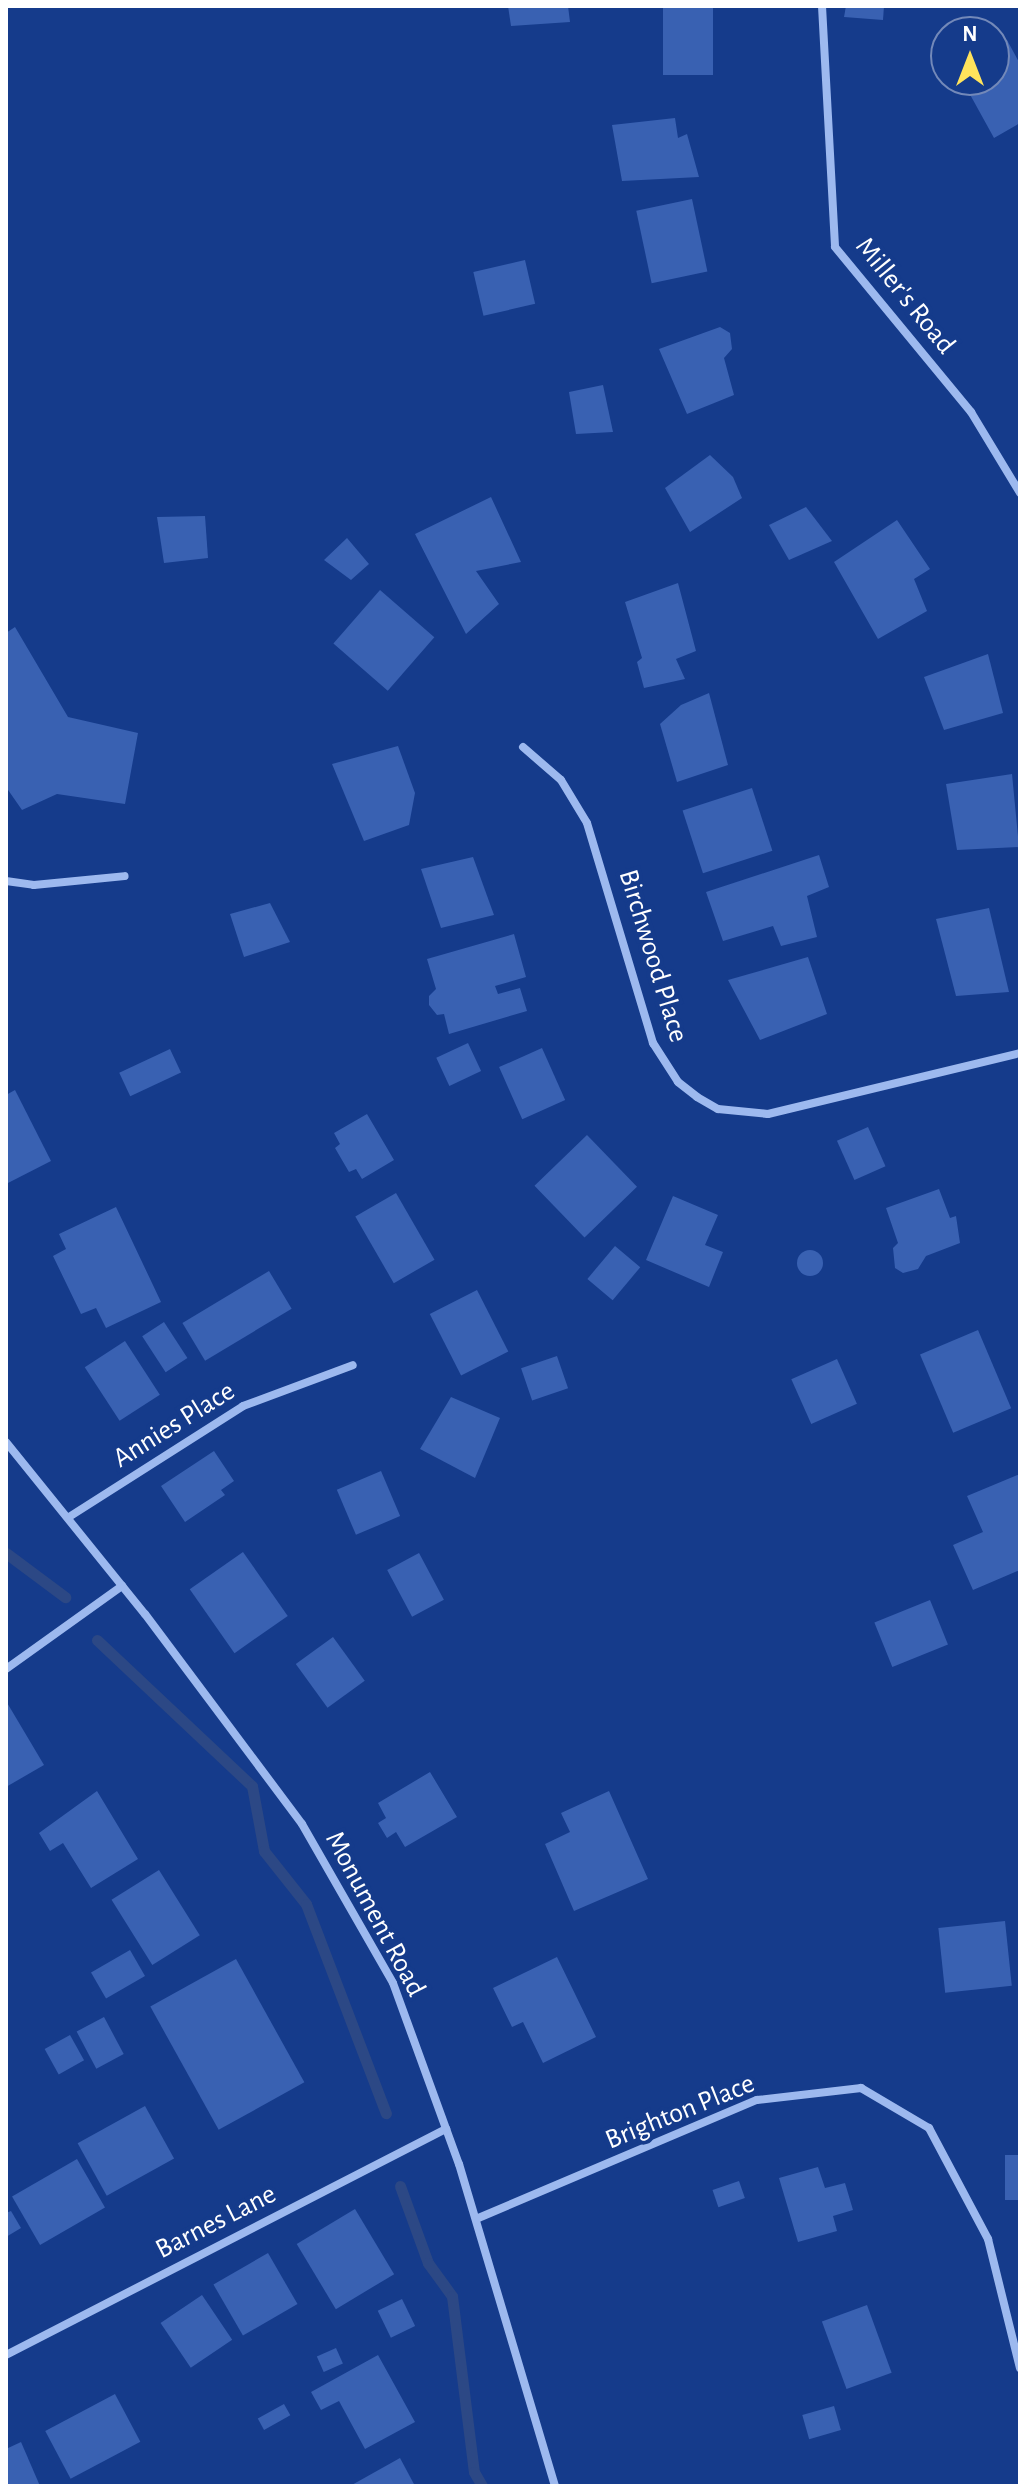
<!DOCTYPE html>
<style>
body{margin:0}
#map{position:relative;width:1026px;height:2492px;overflow:hidden;background:#153b8b;font-family:"Alegreya Sans",sans-serif}
div>[style]{position:absolute}
[style*='--x']{left:calc(var(--x)*1px);top:calc(var(--y)*1px);width:calc(var(--w)*1px);rotate:calc(var(--a)*1deg)}
.stream>*{height:11px;margin:-5.5px;padding:0 5.5px;transform-origin:5.5px;border-radius:5.5px;background:#2c4885}
.building>*{inset:0;background:#3961b2;transform-origin:0 0}
.round{border-radius:50%}
.street>*{height:8px;margin:-4px;padding:0 4px;transform-origin:4px;border-radius:4px;background:#9db9ef}
span{translate:-50% -50%;white-space:nowrap;text-align:center;line-height:1.15;-webkit-text-stroke:8px #153b8b;paint-order:stroke}
.street-label{font-size:28px;color:#fff}
.frame{position:absolute;inset:0;border:8px solid #fff;pointer-events:none}
.north{position:absolute;left:930px;top:16px;width:80px;height:80px;box-sizing:border-box;background:#153b8b;border:2px solid #7389b9;border-radius:50%;rotate:0deg;font-size:22px;font-weight:700;line-height:32px;text-align:center;color:#fff}
.north::after{content:'';display:block;margin:auto;width:28px;height:36px;background:#ffe35c;clip-path:polygon(50% 0,100% 100%,50% 72%,0 100%)}
</style>
<div id="map">
<div class="stream">
<i style="--x:6;--y:1553;--w:74;--a:36.7"></i>
<i style="--x:97;--y:1640;--w:213;--a:43.3"></i>
<i style="--x:252;--y:1786;--w:66;--a:79.5"></i>
<i style="--x:264;--y:1851;--w:68;--a:51.6"></i>
<i style="--x:306;--y:1904;--w:224;--a:69.1"></i>
<i style="--x:400;--y:2186;--w:82;--a:70"></i>
<i style="--x:428;--y:2263;--w:41;--a:54"></i>
<i style="--x:452;--y:2296;--w:177;--a:82.9"></i>
<i style="--x:474;--y:2472;--w:16;--a:60"></i>
</div>
<div class="building">
<i style="clip-path:polygon(508px 6px,568px 6px,570px 22px,511px 26px)"></i>
<i style="left:663px;top:6px;width:50px;height:69px"></i>
<i style="clip-path:polygon(846px 6px,884px 6px,883px 20px,844px 17px)"></i>
<i style="clip-path:polygon(1007px 40px,1020px 64px,1020px 123px,994px 138px,962px 80px,994px 80px,994px 47px)"></i>
<i style="clip-path:polygon(675px 118px,678px 138px,687px 134px,699px 177px,622px 181px,612px 125px)"></i>
<i style="left:692px;top:199px;width:74px;height:57px;rotate:78deg"></i>
<i style="left:525px;top:260px;width:45px;height:53px;rotate:77deg"></i>
<i style="clip-path:polygon(720px 327px,730px 333px,732px 349px,724px 358px,734px 395px,687px 414px,659px 349px)"></i>
<i style="clip-path:polygon(603px 385px,613px 432px,576px 434px,569px 392px)"></i>
<i style="clip-path:polygon(710px 455px,733px 477px,742px 498px,690px 532px,665px 488px)"></i>
<i style="clip-path:polygon(491px 497px,521px 562px,476px 571px,499px 604px,466px 634px,415px 534px)"></i>
<i style="clip-path:polygon(806px 507px,832px 541px,789px 560px,769px 525px)"></i>
<i style="clip-path:polygon(205px 516px,208px 558px,164px 563px,157px 517px)"></i>
<i style="clip-path:polygon(897px 520px,930px 569px,914px 579px,927px 611px,878px 639px,834px 562px)"></i>
<i style="clip-path:polygon(347px 538px,369px 564px,351px 580px,324px 560px)"></i>
<i style="clip-path:polygon(678px 583px,696px 651px,676px 659px,685px 679px,644px 688px,637px 662px,642px 658px,625px 602px)"></i>
<i style="left:380px;top:590px;width:72px;height:71px;rotate:41deg"></i>
<i style="clip-path:polygon(15px 627px,68px 717px,138px 733px,125px 804px,57px 794px,22px 810px,6px 787px,6px 633px)"></i>
<i style="clip-path:polygon(988px 654px,1003px 713px,944px 730px,924px 677px)"></i>
<i style="clip-path:polygon(709px 693px,728px 765px,677px 782px,660px 724px,681px 705px)"></i>
<i style="clip-path:polygon(398px 746px,415px 793px,409px 825px,364px 841px,332px 764px)"></i>
<i style="clip-path:polygon(1012px 774px,1019px 847px,957px 850px,946px 784px)"></i>
<i style="left:752px;top:788px;width:66px;height:73px;rotate:72deg"></i>
<i style="clip-path:polygon(819px 855px,829px 887px,807px 896px,817px 937px,781px 946px,773px 926px,723px 941px,706px 892px)"></i>
<i style="clip-path:polygon(473px 857px,494px 915px,441px 928px,421px 869px)"></i>
<i style="clip-path:polygon(270px 903px,290px 942px,244px 957px,230px 914px)"></i>
<i style="clip-path:polygon(989px 908px,1009px 992px,956px 996px,936px 919px)"></i>
<i style="clip-path:polygon(514px 934px,526px 977px,495px 986px,498px 994px,520px 988px,527px 1011px,449px 1034px,444px 1014px,437px 1015px,429px 1005px,429px 996px,436px 989px,427px 959px)"></i>
<i style="clip-path:polygon(808px 957px,827px 1014px,760px 1040px,728px 980px)"></i>
<i style="left:468px;top:1043px;width:31px;height:35px;rotate:65deg"></i>
<i style="left:542px;top:1048px;width:57px;height:47px;rotate:66deg"></i>
<i style="left:170px;top:1049px;width:26px;height:56px;rotate:65deg"></i>
<i style="clip-path:polygon(15px 1090px,51px 1161px,6px 1184px,6px 1095px)"></i>
<i style="clip-path:polygon(367px 1114px,394px 1160px,362px 1179px,356px 1169px,349px 1172px,335px 1148px,340px 1144px,334px 1133px)"></i>
<i style="left:868px;top:1127px;width:43px;height:34px;rotate:66deg"></i>
<i style="left:587px;top:1135px;width:72px;height:73px;rotate:46deg"></i>
<i style="clip-path:polygon(939px 1189px,950px 1218px,956px 1216px,960px 1243px,926px 1256px,918px 1269px,903px 1273px,895px 1268px,893px 1248px,898px 1243px,886px 1208px)"></i>
<i style="left:396px;top:1193px;width:77px;height:47px;rotate:60deg"></i>
<i style="clip-path:polygon(673px 1196px,718px 1215px,705px 1245px,723px 1252px,709px 1287px,646px 1260px)"></i>
<i style="clip-path:polygon(116px 1207px,161px 1302px,106px 1328px,96px 1308px,81px 1314px,53px 1256px,66px 1249px,59px 1234px)"></i>
<i style="left:615px;top:1246px;width:33px;height:43px;rotate:40deg"></i>
<i class="round" style="left:797px;top:1250px;width:26px;height:26px"></i>
<i style="left:269px;top:1271px;width:44px;height:101px;rotate:59deg"></i>
<i style="left:477px;top:1290px;width:69px;height:53px;rotate:63deg"></i>
<i style="left:164px;top:1322px;width:43px;height:26px;rotate:57deg"></i>
<i style="left:978px;top:1330px;width:85px;height:63px;rotate:67deg"></i>
<i style="left:125px;top:1341px;width:64px;height:48px;rotate:57deg"></i>
<i style="left:557px;top:1356px;width:34px;height:38px;rotate:71deg"></i>
<i style="left:837px;top:1359px;width:49px;height:50px;rotate:66deg"></i>
<i style="clip-path:polygon(451px 1397px,500px 1418px,475px 1478px,420px 1449px)"></i>
<i style="clip-path:polygon(214px 1451px,234px 1481px,221px 1490px,225px 1495px,185px 1522px,161px 1486px)"></i>
<i style="left:381px;top:1471px;width:49px;height:48px;rotate:67deg"></i>
<i style="clip-path:polygon(1020px 1474px,1020px 1570px,973px 1590px,953px 1545px,983px 1532px,967px 1496px)"></i>
<i style="left:243px;top:1552px;width:78px;height:65px;rotate:55deg"></i>
<i style="left:419px;top:1553px;width:53px;height:36px;rotate:62deg"></i>
<i style="left:930px;top:1600px;width:48px;height:60px;rotate:68deg"></i>
<i style="left:333px;top:1637px;width:54px;height:46px;rotate:54deg"></i>
<i style="clip-path:polygon(6px 1701px,44px 1765px,6px 1787px)"></i>
<i style="clip-path:polygon(430px 1772px,457px 1817px,405px 1847px,396px 1832px,387px 1838px,378px 1823px,386px 1818px,378px 1803px)"></i>
<i style="clip-path:polygon(97px 1791px,138px 1859px,91px 1888px,63px 1843px,50px 1851px,39px 1833px)"></i>
<i style="clip-path:polygon(609px 1791px,648px 1879px,574px 1911px,545px 1844px,570px 1832px,561px 1813px)"></i>
<i style="left:159px;top:1870px;width:77px;height:56px;rotate:58deg"></i>
<i style="left:1005px;top:1921px;width:65px;height:67px;rotate:84deg"></i>
<i style="left:130px;top:1950px;width:30px;height:45px;rotate:60deg"></i>
<i style="clip-path:polygon(557px 1957px,596px 2037px,543px 2063px,523px 2022px,512px 2027px,493px 1988px)"></i>
<i style="left:236px;top:1959px;width:141px;height:98px;rotate:61deg"></i>
<i style="left:104px;top:2017px;width:42px;height:31px;rotate:62deg"></i>
<i style="left:70px;top:2035px;width:29px;height:29px;rotate:61deg"></i>
<i style="left:145px;top:2106px;width:60px;height:77px;rotate:61deg"></i>
<i style="left:1005px;top:2155px;width:15px;height:45px"></i>
<i style="left:77px;top:2159px;width:56px;height:75px;rotate:60deg"></i>
<i style="clip-path:polygon(818px 2167px,825px 2188px,845px 2183px,853px 2210px,833px 2216px,837px 2231px,798px 2242px,779px 2178px)"></i>
<i style="left:739px;top:2181px;width:18px;height:28px;rotate:71deg"></i>
<i style="left:355px;top:2209px;width:76px;height:68px;rotate:59deg"></i>
<i style="clip-path:polygon(11px 2211px,21px 2228px,6px 2237px,6px 2213px)"></i>
<i style="left:268px;top:2253px;width:59px;height:63px;rotate:60deg"></i>
<i style="left:202px;top:2295px;width:54px;height:50px;rotate:56deg"></i>
<i style="left:402px;top:2299px;width:30px;height:27px;rotate:64deg"></i>
<i style="left:867px;top:2305px;width:72px;height:48px;rotate:70deg"></i>
<i style="left:336px;top:2348px;width:17px;height:21px;rotate:66deg"></i>
<i style="clip-path:polygon(378px 2355px,415px 2422px,365px 2449px,339px 2401px,321px 2410px,311px 2392px)"></i>
<i style="left:115px;top:2394px;width:54px;height:79px;rotate:62deg"></i>
<i style="left:284px;top:2404px;width:13px;height:30px;rotate:61deg"></i>
<i style="left:834px;top:2406px;width:25px;height:33px;rotate:74deg"></i>
<i style="clip-path:polygon(21px 2442px,40px 2486px,6px 2486px,6px 2449px)"></i>
<i style="clip-path:polygon(400px 2458px,415px 2486px,350px 2486px)"></i>
</div>
<div class="street">
<i style="--x:822;--y:6;--w:241;--a:86.9"></i>
<i style="--x:835;--y:247;--w:214;--a:50.5"></i>
<i style="--x:971;--y:412;--w:95;--a:58.8"></i>
<i style="--x:523;--y:747;--w:50;--a:41"></i>
<i style="--x:561;--y:780;--w:50;--a:58.8"></i>
<i style="--x:587;--y:823;--w:230;--a:73.3"></i>
<i style="--x:653;--y:1043;--w:46;--a:57.3"></i>
<i style="--x:678;--y:1082;--w:24;--a:38"></i>
<i style="--x:697;--y:1097;--w:24;--a:30"></i>
<i style="--x:718;--y:1109;--w:50;--a:5.7"></i>
<i style="--x:768;--y:1114;--w:259;--a:-13.6"></i>
<i style="--x:6;--y:881;--w:28;--a:8"></i>
<i style="--x:34;--y:885;--w:91;--a:-5.6"></i>
<i style="--x:6;--y:1442;--w:221;--a:51.1"></i>
<i style="--x:145;--y:1614;--w:262;--a:53.2"></i>
<i style="--x:302;--y:1824;--w:183;--a:60.2"></i>
<i style="--x:393;--y:1983;--w:193;--a:70"></i>
<i style="--x:459;--y:2164;--w:336;--a:73.4"></i>
<i style="--x:69;--y:1517;--w:206;--a:-32.5"></i>
<i style="--x:243;--y:1406;--w:117;--a:-20.4"></i>
<i style="--x:6;--y:1669;--w:143;--a:-35.6"></i>
<i style="--x:476;--y:2219;--w:305;--a:-23"></i>
<i style="--x:757;--y:2100;--w:105;--a:-6.6"></i>
<i style="--x:861;--y:2088;--w:79;--a:30.5"></i>
<i style="--x:929;--y:2128;--w:126;--a:62"></i>
<i style="--x:988;--y:2239;--w:133;--a:76.1"></i>
<i style="--x:6;--y:2355;--w:495;--a:-27.2"></i>
</div>
<div class="street-label">
<span style="left:905px;top:296px;rotate:51deg">Miller's Road</span>
<span style="left:653px;top:956px;rotate:73deg">Birchwood Place</span>
<span style="left:174px;top:1425px;rotate:-32deg">Annies Place</span>
<span style="left:375px;top:1914px;rotate:62deg">Monument Road</span>
<span style="left:680px;top:2112px;rotate:-22deg">Brighton Place</span>
<span style="left:216px;top:2222px;rotate:-27deg">Barnes Lane</span>
</div>
<div class="frame"></div>
<div class="north">N</div>
</div>
